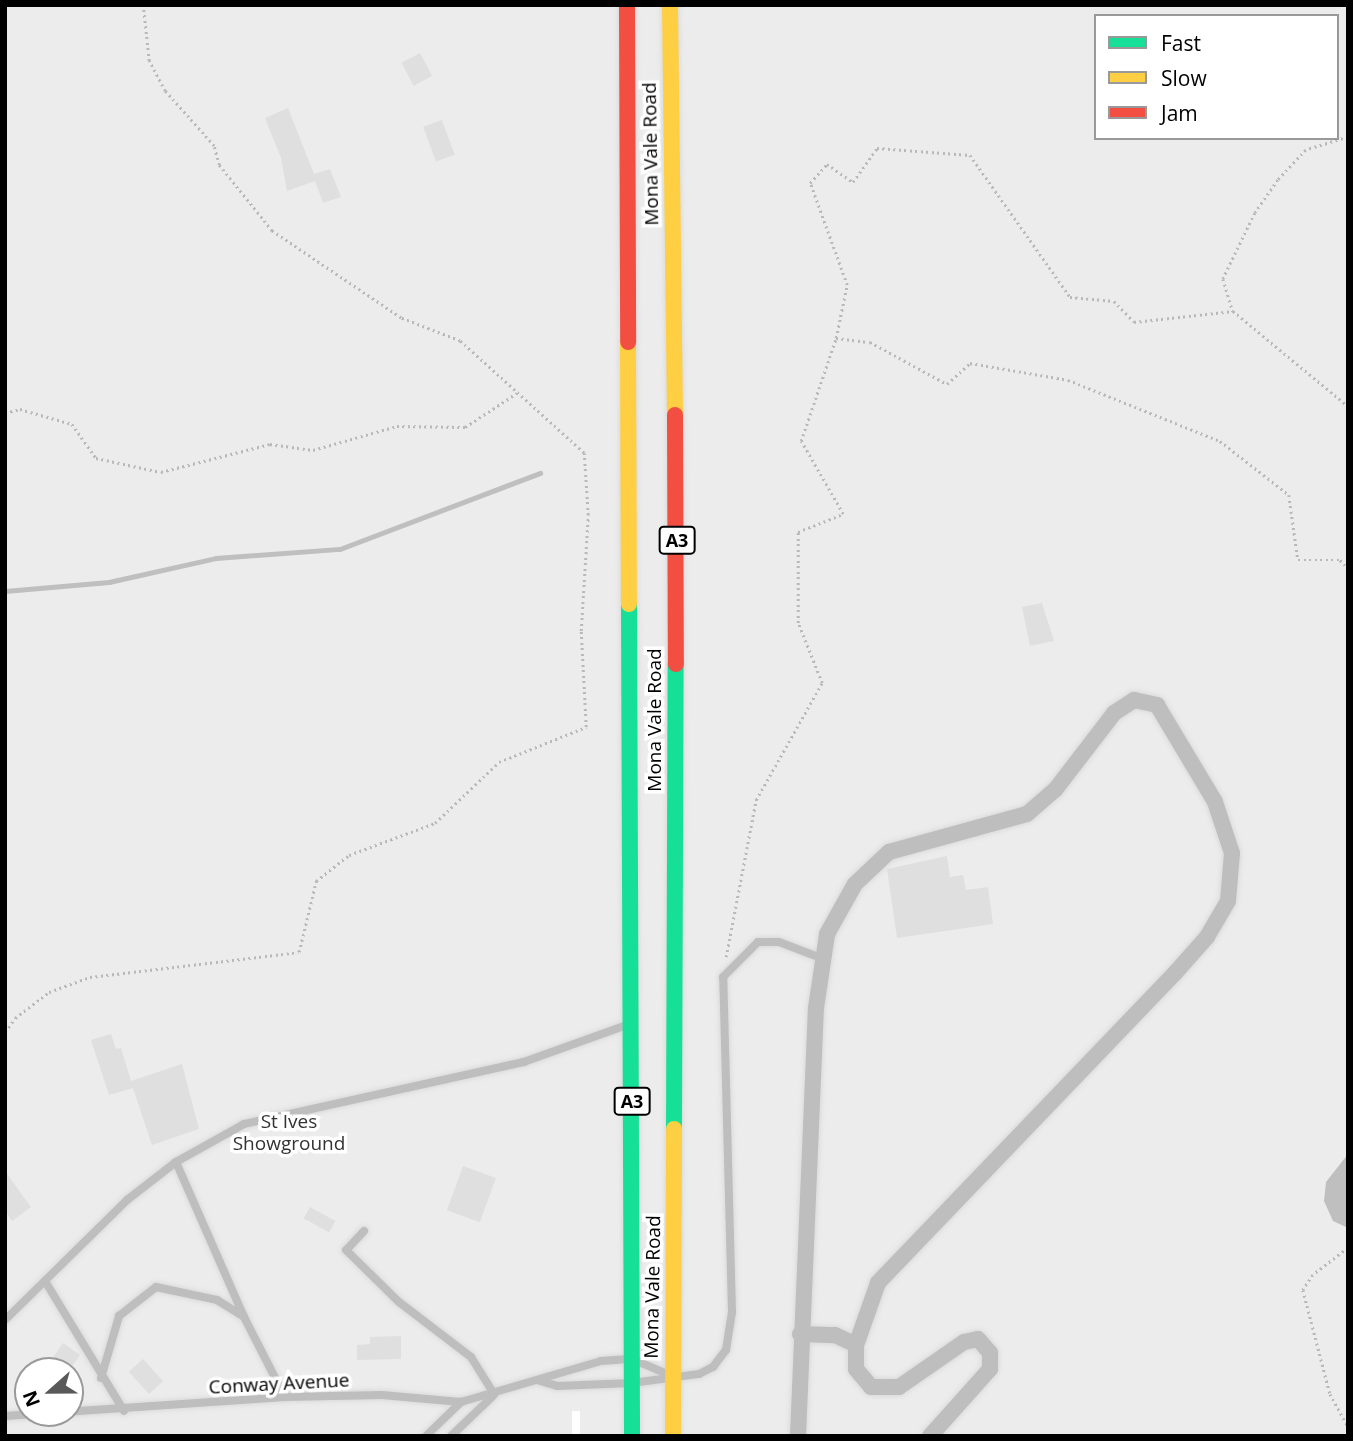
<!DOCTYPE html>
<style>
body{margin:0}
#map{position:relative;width:1353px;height:1441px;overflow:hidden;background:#fff;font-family:"Open Sans",sans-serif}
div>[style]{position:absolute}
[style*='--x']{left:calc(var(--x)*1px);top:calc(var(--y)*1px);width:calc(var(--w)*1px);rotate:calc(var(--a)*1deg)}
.green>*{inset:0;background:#ececec}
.water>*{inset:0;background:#bfbfbf}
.stream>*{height:4.5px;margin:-2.25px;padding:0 2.25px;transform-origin:2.25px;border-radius:2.25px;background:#bfbfbf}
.building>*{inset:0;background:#dfdfdf;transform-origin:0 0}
.path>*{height:2.5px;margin-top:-1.25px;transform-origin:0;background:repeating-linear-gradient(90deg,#b9b9b9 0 2px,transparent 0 5.5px)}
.roads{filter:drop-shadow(0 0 2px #dbdbdb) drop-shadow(0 0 2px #dbdbdb)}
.lane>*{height:8px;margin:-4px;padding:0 4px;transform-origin:4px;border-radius:4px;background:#bebebe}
.street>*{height:16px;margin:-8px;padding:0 8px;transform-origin:8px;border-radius:8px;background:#bebebe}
.fast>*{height:16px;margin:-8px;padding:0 8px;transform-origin:8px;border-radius:8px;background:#16e098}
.slow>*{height:16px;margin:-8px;padding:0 8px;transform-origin:8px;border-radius:8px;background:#ffcf43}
.jam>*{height:16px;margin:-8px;padding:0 8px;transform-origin:8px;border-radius:8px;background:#f24e42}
span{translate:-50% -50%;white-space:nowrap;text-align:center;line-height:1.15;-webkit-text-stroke:7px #fff;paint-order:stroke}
.shield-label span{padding:2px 5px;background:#fff;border:2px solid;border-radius:5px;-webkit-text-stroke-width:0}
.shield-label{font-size:18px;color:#000;font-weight:700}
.street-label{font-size:19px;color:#000}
.park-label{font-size:19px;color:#333}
.frame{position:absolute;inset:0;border:7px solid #000;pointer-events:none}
.legend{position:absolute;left:1094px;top:14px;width:245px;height:126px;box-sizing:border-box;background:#fff;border:2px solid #999;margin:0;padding:9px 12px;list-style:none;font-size:21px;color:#000}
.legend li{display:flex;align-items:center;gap:14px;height:35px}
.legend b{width:35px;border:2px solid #999}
.north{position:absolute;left:14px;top:1357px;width:70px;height:70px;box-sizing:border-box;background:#fff;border:2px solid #999;border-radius:50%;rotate:249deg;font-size:19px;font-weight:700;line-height:28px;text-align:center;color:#000}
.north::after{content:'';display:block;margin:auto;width:24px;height:32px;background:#595959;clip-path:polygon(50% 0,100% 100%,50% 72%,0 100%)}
</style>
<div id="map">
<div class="green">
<i style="clip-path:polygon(evenodd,5px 5px,1348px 5px,1348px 1436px,580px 1436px,580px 1411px,572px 1411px,572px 1436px,5px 1436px,5px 5px,1096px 16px,1337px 16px,1337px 138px,1096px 138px,1096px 16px,5px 5px,28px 1371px,70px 1371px,70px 1413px,28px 1413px,28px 1371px)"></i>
</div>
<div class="water">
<i style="clip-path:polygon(1348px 1154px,1348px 1226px,1346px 1227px,1333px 1221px,1324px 1201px,1326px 1182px)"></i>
</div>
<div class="stream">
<i style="--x:5;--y:591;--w:104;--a:-4.9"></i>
<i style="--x:109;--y:582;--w:110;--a:-12.6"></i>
<i style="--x:216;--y:558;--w:124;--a:-4.2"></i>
<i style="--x:340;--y:549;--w:214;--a:-20.8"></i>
</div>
<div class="building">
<i style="left:420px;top:53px;width:26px;height:21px;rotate:62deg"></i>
<i style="clip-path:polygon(288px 108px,314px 174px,330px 169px,341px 197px,323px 203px,315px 181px,287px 191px,281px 158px,265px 118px)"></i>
<i style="left:442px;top:120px;width:37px;height:20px;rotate:70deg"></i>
<i style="clip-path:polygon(1042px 603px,1054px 641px,1030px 646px,1022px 607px)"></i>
<i style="clip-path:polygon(947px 856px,950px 877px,963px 875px,966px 890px,988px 887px,993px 924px,897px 938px,887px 869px)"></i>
<i style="clip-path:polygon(111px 1034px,116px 1049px,121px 1048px,131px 1081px,182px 1064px,199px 1129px,152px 1145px,133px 1088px,109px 1095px,91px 1040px)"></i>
<i style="left:463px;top:1166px;width:35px;height:47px;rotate:20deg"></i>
<i style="clip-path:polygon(5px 1171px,31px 1207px,12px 1221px,5px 1211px)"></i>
<i style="left:310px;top:1207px;width:29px;height:13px;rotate:29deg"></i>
<i style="clip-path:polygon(401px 1336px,401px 1359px,357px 1360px,357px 1345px,370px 1344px,370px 1337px)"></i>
<i style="clip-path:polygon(63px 1343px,80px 1355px,69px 1371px,44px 1371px)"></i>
<i style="left:143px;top:1359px;width:30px;height:19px;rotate:48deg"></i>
</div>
<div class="path">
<i style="--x:1348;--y:137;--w:44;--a:162.8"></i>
<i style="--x:1306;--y:150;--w:41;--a:133"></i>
<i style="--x:1278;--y:180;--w:40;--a:124.9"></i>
<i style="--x:1255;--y:213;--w:73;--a:115.9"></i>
<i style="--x:1223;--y:279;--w:34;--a:73"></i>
<i style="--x:1233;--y:311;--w:149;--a:39.6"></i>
<i style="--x:836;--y:338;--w:54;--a:-78.3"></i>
<i style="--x:847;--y:285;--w:109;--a:-109.9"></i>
<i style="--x:810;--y:183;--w:25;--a:-48"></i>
<i style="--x:827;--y:164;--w:32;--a:35"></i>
<i style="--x:853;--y:182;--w:42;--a:-54.8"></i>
<i style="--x:877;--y:148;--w:93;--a:4.3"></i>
<i style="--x:970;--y:155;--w:174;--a:54.8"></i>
<i style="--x:1070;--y:297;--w:44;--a:5.2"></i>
<i style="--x:1114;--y:301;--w:29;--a:46"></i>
<i style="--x:1134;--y:322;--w:100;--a:-6.3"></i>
<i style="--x:5;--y:413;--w:16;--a:-15"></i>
<i style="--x:20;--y:409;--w:54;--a:16.1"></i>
<i style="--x:72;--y:424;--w:42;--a:54.8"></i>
<i style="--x:96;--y:458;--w:66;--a:12.2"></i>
<i style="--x:161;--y:472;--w:113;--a:-14.4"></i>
<i style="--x:270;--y:444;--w:43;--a:7.9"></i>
<i style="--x:313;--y:450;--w:87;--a:-15.9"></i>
<i style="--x:397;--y:426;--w:68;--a:0.8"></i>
<i style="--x:465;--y:427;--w:62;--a:-33.2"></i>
<i style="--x:5;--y:677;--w:9;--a:90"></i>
<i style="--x:726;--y:957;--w:160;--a:-79.2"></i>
<i style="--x:756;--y:800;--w:134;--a:-60.6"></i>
<i style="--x:822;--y:683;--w:65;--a:-111.8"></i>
<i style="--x:798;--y:623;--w:91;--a:-90"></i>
<i style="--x:798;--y:532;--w:48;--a:-21.8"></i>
<i style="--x:843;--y:514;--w:84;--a:-119.9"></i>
<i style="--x:801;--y:441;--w:109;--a:-71.2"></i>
<i style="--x:836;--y:338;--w:34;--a:7"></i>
<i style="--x:870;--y:342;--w:88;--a:28.6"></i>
<i style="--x:947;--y:384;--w:31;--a:-42"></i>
<i style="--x:970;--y:363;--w:99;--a:9.8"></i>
<i style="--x:1068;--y:380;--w:164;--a:21.9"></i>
<i style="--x:1220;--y:441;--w:88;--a:38"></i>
<i style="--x:1289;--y:495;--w:66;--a:82.1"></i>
<i style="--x:1298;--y:560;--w:42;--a:0"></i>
<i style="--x:1340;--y:560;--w:11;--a:45"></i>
<i style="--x:5;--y:1032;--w:17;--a:-54"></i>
<i style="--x:15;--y:1018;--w:43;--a:-37.4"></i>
<i style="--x:49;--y:992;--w:44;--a:-20.1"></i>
<i style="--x:90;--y:977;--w:210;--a:-6.8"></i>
<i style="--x:299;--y:952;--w:73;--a:-76.5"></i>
<i style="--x:316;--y:881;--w:42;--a:-38.2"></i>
<i style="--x:349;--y:855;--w:92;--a:-20.4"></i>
<i style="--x:435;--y:823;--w:88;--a:-43.6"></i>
<i style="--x:499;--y:762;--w:94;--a:-21.9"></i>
<i style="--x:586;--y:727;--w:96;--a:-93"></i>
<i style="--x:581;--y:631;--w:116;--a:-86.5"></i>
<i style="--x:588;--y:515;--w:62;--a:-93.7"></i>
<i style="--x:584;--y:453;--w:167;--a:-137.9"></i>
<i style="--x:460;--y:341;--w:63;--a:-158.7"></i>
<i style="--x:401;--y:318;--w:156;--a:-146"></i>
<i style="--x:272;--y:231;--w:85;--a:-128.8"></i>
<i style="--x:219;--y:165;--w:20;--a:-105"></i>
<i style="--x:214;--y:146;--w:74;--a:-131.7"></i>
<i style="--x:165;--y:91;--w:34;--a:-118"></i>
<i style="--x:149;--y:61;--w:56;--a:-96.1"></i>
<i style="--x:1348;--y:1248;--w:44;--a:142.4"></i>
<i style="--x:1313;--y:1275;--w:18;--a:124"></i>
<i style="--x:1303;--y:1290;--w:107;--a:75.4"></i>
<i style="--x:1330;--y:1394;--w:37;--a:61"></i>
</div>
<div class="roads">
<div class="lane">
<i style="--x:176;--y:1162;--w:169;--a:66.3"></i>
<i style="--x:364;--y:1231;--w:26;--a:133"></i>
<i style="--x:346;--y:1250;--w:74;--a:44.5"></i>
<i style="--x:399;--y:1302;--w:91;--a:37.4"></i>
<i style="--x:471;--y:1357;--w:44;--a:58.1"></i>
<i style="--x:45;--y:1281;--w:152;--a:58.7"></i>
<i style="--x:5;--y:1320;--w:171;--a:-44.5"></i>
<i style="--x:127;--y:1200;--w:62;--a:-37.8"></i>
<i style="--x:176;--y:1162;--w:78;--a:-29.2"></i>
<i style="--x:244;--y:1124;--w:287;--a:-12.5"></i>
<i style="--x:524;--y:1062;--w:109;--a:-19.8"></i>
<i style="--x:101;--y:1378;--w:65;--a:-73.8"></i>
<i style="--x:119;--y:1316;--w:47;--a:-38.1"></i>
<i style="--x:156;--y:1287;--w:62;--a:12"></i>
<i style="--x:217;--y:1300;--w:32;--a:32"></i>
<i style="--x:244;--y:1317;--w:90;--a:62.9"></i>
<i style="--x:540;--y:1381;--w:18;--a:16"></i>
<i style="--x:557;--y:1386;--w:75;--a:-2.3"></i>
<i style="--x:632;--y:1383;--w:68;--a:-7.7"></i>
<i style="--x:699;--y:1374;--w:16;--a:-27"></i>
<i style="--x:713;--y:1367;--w:21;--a:-53"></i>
<i style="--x:726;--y:1350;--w:38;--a:-81"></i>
<i style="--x:732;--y:1312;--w:335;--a:-91.5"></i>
<i style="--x:723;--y:977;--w:49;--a:-45"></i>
<i style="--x:758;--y:942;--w:21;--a:0"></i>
<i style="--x:779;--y:942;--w:45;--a:20.9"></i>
<i style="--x:5;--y:1416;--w:281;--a:-3.9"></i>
<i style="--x:285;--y:1397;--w:97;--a:-1.2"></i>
<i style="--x:382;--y:1395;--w:79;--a:5.1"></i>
<i style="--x:461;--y:1402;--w:146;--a:-16.3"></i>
<i style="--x:601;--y:1361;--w:31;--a:-4"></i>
<i style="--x:632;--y:1359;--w:38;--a:23"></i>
<i style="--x:426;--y:1436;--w:49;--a:-44.2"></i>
<i style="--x:451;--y:1436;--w:57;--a:-43.6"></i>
</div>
<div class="street">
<i style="--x:800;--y:1334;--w:35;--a:2"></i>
<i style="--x:835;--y:1335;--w:23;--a:25"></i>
<i style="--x:798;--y:1436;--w:428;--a:-87.6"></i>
<i style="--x:816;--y:1008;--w:75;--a:-81.5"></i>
<i style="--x:827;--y:934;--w:57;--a:-60.8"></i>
<i style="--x:855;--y:884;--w:47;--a:-43.3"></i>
<i style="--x:889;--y:852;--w:143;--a:-15.4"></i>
<i style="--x:1027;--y:814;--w:37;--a:-41"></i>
<i style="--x:1055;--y:790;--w:97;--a:-52.5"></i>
<i style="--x:1114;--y:713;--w:24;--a:-33"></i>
<i style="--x:1134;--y:700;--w:24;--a:12"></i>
<i style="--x:1157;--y:705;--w:113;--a:59.1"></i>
<i style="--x:1215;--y:802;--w:54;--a:71.6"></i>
<i style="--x:1232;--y:853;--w:48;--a:94.8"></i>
<i style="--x:1228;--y:901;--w:42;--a:120.3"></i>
<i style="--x:1207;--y:937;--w:48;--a:131.6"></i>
<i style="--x:1175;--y:973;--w:429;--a:133.8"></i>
<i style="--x:878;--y:1283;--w:66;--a:109.5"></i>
<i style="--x:856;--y:1345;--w:24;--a:90"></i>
<i style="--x:856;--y:1369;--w:23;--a:50"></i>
<i style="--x:871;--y:1387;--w:28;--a:0"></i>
<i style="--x:899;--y:1387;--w:79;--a:-34.7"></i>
<i style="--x:964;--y:1342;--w:14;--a:-12"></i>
<i style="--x:978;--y:1339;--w:18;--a:49"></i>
<i style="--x:990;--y:1353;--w:16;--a:90"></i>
<i style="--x:990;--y:1369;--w:90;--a:131.8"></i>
</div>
<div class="fast">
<i style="--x:629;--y:604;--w:832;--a:89.79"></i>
<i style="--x:674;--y:1129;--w:465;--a:-89.8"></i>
</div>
<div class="slow">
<i style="--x:670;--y:5;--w:410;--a:89.3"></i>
<i style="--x:628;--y:342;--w:262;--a:89.8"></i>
<i style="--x:673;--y:1436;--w:307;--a:-89.8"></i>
</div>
<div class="jam">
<i style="--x:627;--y:5;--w:337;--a:89.8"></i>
<i style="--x:675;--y:415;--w:249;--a:89.8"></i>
</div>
</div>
<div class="shield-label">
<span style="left:677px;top:540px">A3</span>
<span style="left:632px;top:1101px">A3</span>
</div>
<div class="street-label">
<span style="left:651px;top:154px;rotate:-91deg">Mona Vale Road</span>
<span style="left:655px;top:720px;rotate:-90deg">Mona Vale Road</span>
<span style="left:653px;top:1287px;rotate:-89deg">Mona Vale Road</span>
<span style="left:279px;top:1384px;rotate:-3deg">Conway Avenue</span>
</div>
<div class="park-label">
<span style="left:289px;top:1133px">St Ives<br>Showground</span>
</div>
<div class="frame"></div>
<ul class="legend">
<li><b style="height:9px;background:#16e098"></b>Fast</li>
<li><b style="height:9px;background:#ffcf43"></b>Slow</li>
<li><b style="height:9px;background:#f24e42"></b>Jam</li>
</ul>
<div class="north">N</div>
</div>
